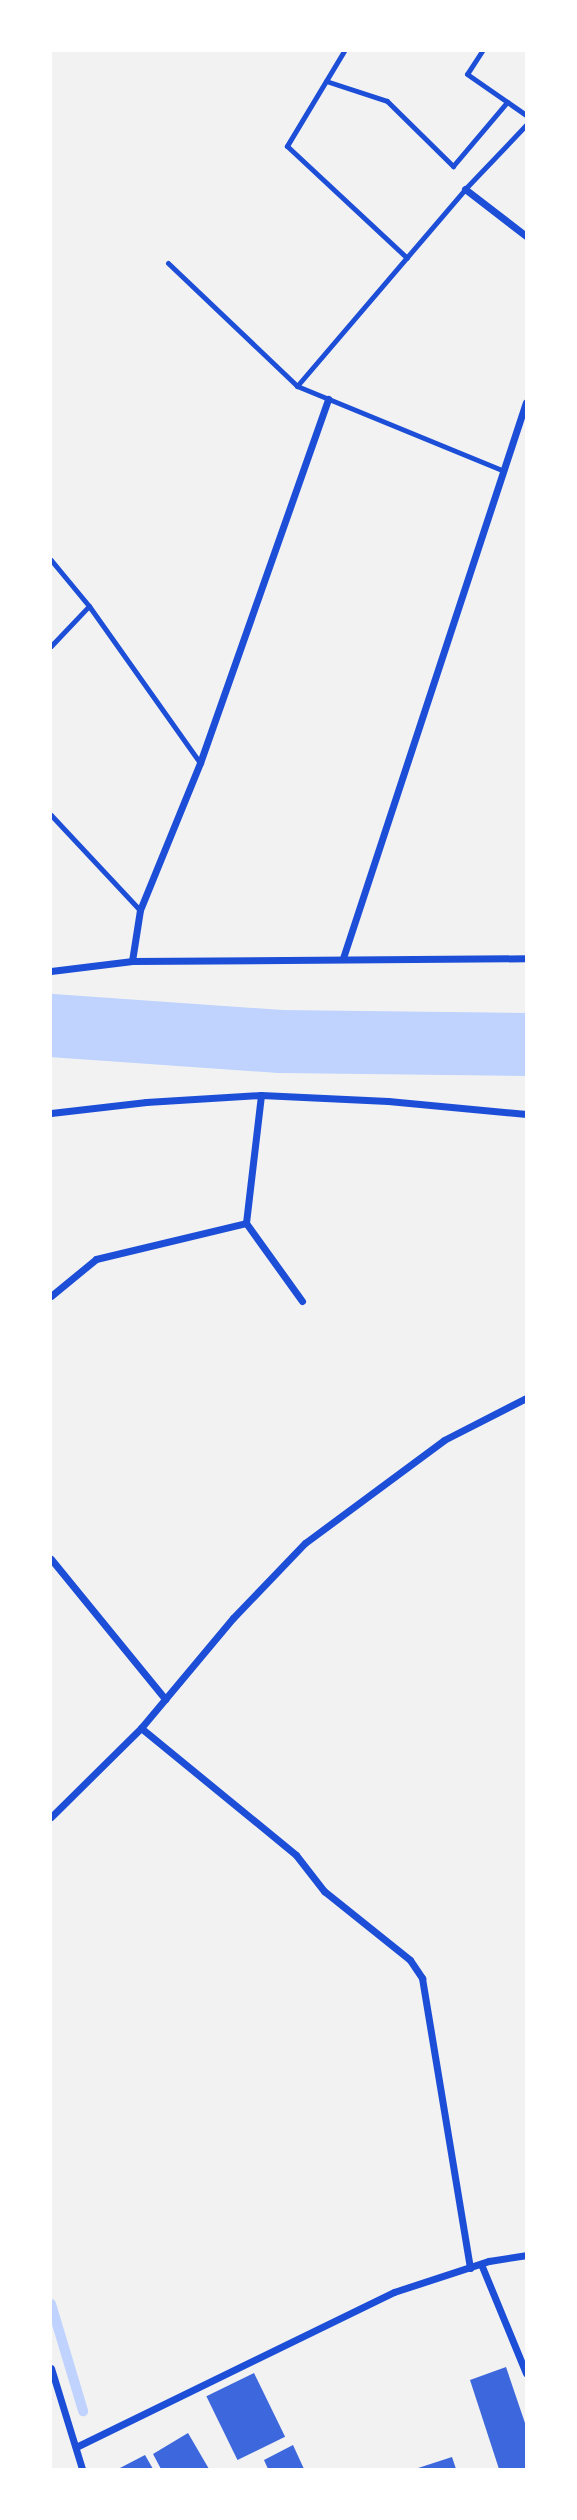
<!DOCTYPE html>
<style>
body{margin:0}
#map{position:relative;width:577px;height:2520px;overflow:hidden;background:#f2f2f2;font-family:Helvetica,sans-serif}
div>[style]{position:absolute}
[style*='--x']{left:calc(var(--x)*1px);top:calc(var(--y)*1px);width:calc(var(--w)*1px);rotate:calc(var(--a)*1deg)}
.stream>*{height:10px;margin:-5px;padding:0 5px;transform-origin:5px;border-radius:5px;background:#bfd3fe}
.river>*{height:63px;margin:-31.5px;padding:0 31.5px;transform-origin:31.5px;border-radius:31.5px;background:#bfd3fe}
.building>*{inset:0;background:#3d67dc;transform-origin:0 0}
.service>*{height:5px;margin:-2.5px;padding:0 2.5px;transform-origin:2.5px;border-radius:2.5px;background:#1d4ed8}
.minor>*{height:7px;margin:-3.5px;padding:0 3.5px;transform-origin:3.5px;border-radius:3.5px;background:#1d4ed8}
span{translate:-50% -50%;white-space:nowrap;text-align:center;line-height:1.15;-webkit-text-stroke:6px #fff;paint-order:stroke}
.frame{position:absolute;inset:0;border:52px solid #fff;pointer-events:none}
</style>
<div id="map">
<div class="stream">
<i style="--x:51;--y:2304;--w:112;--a:73.3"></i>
</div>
<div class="river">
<i style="--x:51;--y:1025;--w:230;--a:4"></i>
<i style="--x:280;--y:1041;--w:246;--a:0.7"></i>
</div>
<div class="building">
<i style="clip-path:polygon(506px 2367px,526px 2426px,526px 2469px,499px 2469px,470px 2380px)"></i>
<i style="left:254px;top:2373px;width:71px;height:53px;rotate:64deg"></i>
<i style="clip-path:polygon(188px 2433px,209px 2469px,161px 2469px,153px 2454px)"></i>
<i style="clip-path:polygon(293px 2445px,304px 2469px,268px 2469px,264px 2460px)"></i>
<i style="clip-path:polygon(145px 2455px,153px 2469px,118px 2469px)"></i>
<i style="clip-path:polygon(452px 2457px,456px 2469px,415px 2469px)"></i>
</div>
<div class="service">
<i style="--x:344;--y:51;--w:111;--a:121"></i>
<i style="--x:287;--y:146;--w:164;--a:43"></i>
<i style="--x:482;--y:51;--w:27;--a:123"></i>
<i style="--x:467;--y:74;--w:72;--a:34.8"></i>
<i style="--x:326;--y:81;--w:64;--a:18.2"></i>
<i style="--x:387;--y:101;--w:93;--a:44.6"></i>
<i style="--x:453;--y:166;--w:84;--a:-49.8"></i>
<i style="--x:168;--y:263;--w:178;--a:43.6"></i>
<i style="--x:297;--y:386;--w:222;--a:22.3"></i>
<i style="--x:297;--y:386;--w:259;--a:-49.5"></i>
<i style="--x:465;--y:189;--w:88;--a:-46.4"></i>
<i style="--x:51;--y:560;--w:60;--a:50.4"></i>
<i style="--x:89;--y:606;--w:192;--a:54.7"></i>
<i style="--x:51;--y:646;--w:55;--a:-46.5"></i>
<i style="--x:51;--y:815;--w:130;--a:46.9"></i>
</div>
<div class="minor">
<i style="--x:465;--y:189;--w:77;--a:37.6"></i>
<i style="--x:343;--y:958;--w:585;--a:-71.78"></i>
<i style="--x:132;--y:961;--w:52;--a:-81.1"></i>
<i style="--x:140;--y:910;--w:159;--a:-67.8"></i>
<i style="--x:200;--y:763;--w:386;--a:-70.6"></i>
<i style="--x:51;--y:971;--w:82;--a:-7"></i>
<i style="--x:132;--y:961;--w:394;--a:-0.4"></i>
<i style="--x:261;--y:1095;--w:129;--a:96.7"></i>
<i style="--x:246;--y:1223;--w:96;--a:54.3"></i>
<i style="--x:51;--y:1113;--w:96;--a:-6.6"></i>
<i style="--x:146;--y:1102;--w:115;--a:-3.5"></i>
<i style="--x:261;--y:1095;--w:127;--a:2.7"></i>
<i style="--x:388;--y:1101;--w:139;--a:5.4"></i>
<i style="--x:51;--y:1296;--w:58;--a:-39.4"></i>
<i style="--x:96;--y:1259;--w:154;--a:-13.5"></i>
<i style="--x:51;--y:1559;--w:181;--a:50.8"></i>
<i style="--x:141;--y:1728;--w:200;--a:39.3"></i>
<i style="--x:296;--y:1855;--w:46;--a:52.1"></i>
<i style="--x:324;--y:1891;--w:110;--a:38.7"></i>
<i style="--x:410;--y:1960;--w:22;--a:56"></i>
<i style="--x:422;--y:1978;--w:294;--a:80.6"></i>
<i style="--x:51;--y:1817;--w:127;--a:-44.7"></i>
<i style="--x:141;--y:1728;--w:143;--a:-50.1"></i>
<i style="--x:233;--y:1618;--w:104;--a:-46.2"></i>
<i style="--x:305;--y:1543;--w:173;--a:-36.5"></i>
<i style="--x:444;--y:1440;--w:92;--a:-27.1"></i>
<i style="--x:481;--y:2264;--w:118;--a:67.6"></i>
<i style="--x:51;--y:2368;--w:106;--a:72.9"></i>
<i style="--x:76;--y:2447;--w:354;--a:-26"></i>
<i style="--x:394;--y:2292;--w:100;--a:-18.1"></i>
<i style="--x:489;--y:2261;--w:37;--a:-9"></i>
</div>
<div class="frame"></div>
</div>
